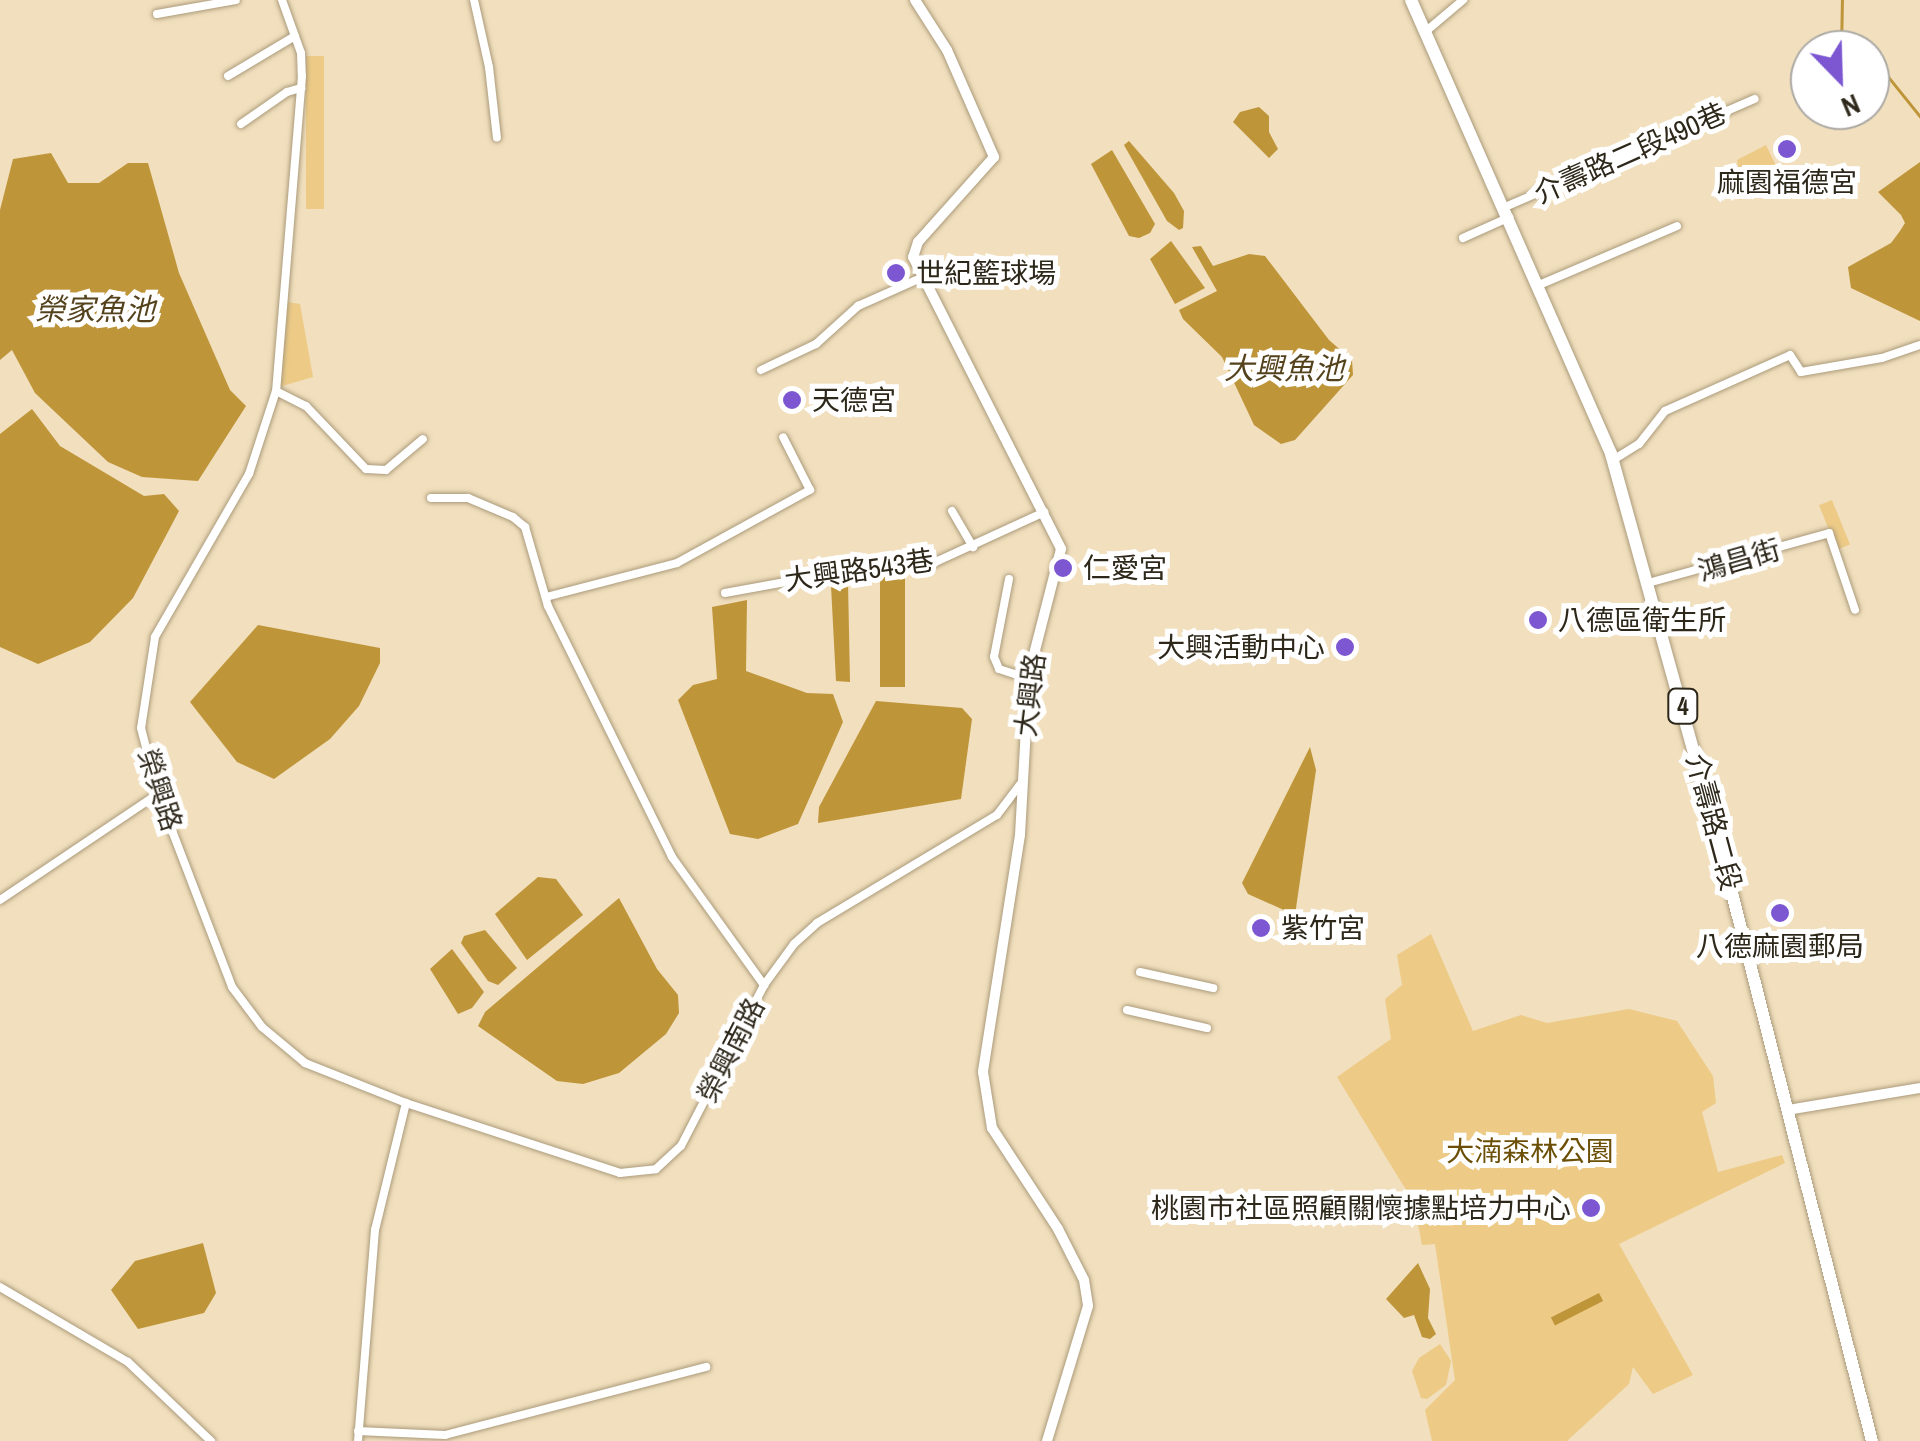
<!DOCTYPE html>
<meta charset="utf-8">
<style>
body{margin:0}
#map{position:relative;width:1920px;height:1441px;overflow:hidden;background:#f1dfbd;font-family:"Archivo Narrow","Noto Sans TC",sans-serif}
div>[style]{position:absolute}
[style*='--x']{left:calc(var(--x)*1px);top:calc(var(--y)*1px);width:calc(var(--w)*1px);rotate:calc(var(--a)*1deg)}
.green>*{inset:0;background:#edcb87;transform-origin:0 0}
.water>*{inset:0;background:#bf953a;transform-origin:0 0}
.stream>*{height:2.5px;margin:-1.25px;padding:0 1.25px;transform-origin:1.25px;border-radius:1.25px;background:#bf953a}
.roads{filter:drop-shadow(0 0 2px #ab9b7b) drop-shadow(0 0 2px #ab9b7b)}
.minor>*{height:8px;margin:-4px;padding:0 4px;transform-origin:4px;border-radius:4px;background:#fff}
.tertiary>*{height:10px;margin:-5px;padding:0 5px;transform-origin:5px;border-radius:5px;background:#fff}
.primary>*{height:12px;margin:-6px;padding:0 6px;transform-origin:6px;border-radius:6px;background:#fff}
.dots>*{width:28px;height:28px;translate:-50% -50%;box-sizing:border-box;border:5px solid #fff;border-radius:50%}
span{translate:-50% -50%;white-space:nowrap;text-align:center;line-height:1.15;-webkit-text-stroke:10px #fff;paint-order:stroke}
.shield-label span{padding:2px 8px;background:#fff;border:2px solid;border-radius:8px;-webkit-text-stroke-width:0}
.shield-label{font-size:25px;color:#2e281b;font-weight:700}
.street-label{font-size:28px;color:#2e281b}
.poi-label{font-size:28px;color:#2e281b}
.left{translate:0 -50%;text-align:left}
.right{translate:-100% -50%;text-align:right}
.park-label{font-size:28px;color:#6b4f06}
.water-label{font-size:30px;color:#54421c;font-style:italic}
.north{position:absolute;left:1790px;top:30px;width:100px;height:100px;box-sizing:border-box;background:#fff;border:2px solid #aba9a4;border-radius:50%;rotate:157deg;font-size:28px;font-weight:700;line-height:40px;text-align:center;color:#2e281b}
.north::after{content:'';display:block;margin:auto;width:35px;height:45px;background:#7c57d1;clip-path:polygon(50% 0,100% 100%,50% 72%,0 100%)}
</style>
<div id="map">
<div class="green">
<i style="left:306px;top:56px;width:18px;height:153px"></i>
<i style="clip-path:polygon(1766px 145px,1779px 172px,1758px 192px,1740px 200px,1736px 194px,1742px 190px,1737px 160px)"></i>
<i style="clip-path:polygon(288px 302px,300px 304px,313px 377px,279px 387px)"></i>
<i style="left:1832px;top:500px;width:48px;height:14px;rotate:68deg"></i>
<i style="clip-path:polygon(1431px 934px,1473px 1031px,1521px 1015px,1547px 1023px,1629px 1009px,1677px 1021px,1713px 1076px,1716px 1103px,1702px 1112px,1718px 1172px,1782px 1155px,1785px 1163px,1619px 1244px,1693px 1375px,1653px 1394px,1633px 1367px,1629px 1384px,1567px 1441px,1432px 1441px,1425px 1410px,1455px 1380px,1435px 1244px,1422px 1245px,1414px 1203px,1337px 1077px,1391px 1039px,1385px 999px,1402px 985px,1397px 955px)"></i>
<i style="clip-path:polygon(1440px 1344px,1451px 1361px,1446px 1385px,1427px 1399px,1421px 1398px,1412px 1371px,1419px 1358px)"></i>
</div>
<div class="water">
<i style="clip-path:polygon(1259px 107px,1269px 116px,1269px 132px,1278px 149px,1269px 158px,1233px 122px,1240px 112px)"></i>
<i style="clip-path:polygon(1129px 141px,1174px 193px,1184px 211px,1183px 228px,1179px 230px,1167px 221px,1124px 145px)"></i>
<i style="clip-path:polygon(1112px 150px,1155px 224px,1150px 233px,1139px 238px,1129px 236px,1091px 164px)"></i>
<i style="clip-path:polygon(51px 153px,68px 183px,99px 183px,128px 163px,148px 163px,179px 273px,230px 390px,246px 406px,198px 481px,142px 477px,108px 462px,35px 393px,12px 350px,0 360px,0 210px,13px 159px)"></i>
<i style="clip-path:polygon(1920px 162px,1920px 321px,1851px 288px,1848px 267px,1891px 243px,1900px 231px,1905px 223px,1901px 215px,1878px 192px)"></i>
<i style="clip-path:polygon(1171px 241px,1205px 288px,1175px 304px,1150px 259px)"></i>
<i style="clip-path:polygon(1201px 246px,1213px 266px,1249px 254px,1265px 256px,1329px 340px,1352px 360px,1353px 375px,1295px 440px,1281px 444px,1254px 425px,1222px 357px,1183px 319px,1179px 310px,1217px 291px,1192px 247px)"></i>
<i style="clip-path:polygon(32px 409px,60px 446px,144px 496px,164px 494px,179px 511px,133px 598px,90px 642px,38px 664px,0 647px,0 434px)"></i>
<i style="left:880px;top:574px;width:25px;height:113px"></i>
<i style="clip-path:polygon(848px 582px,850px 682px,836px 681px,831px 586px)"></i>
<i style="clip-path:polygon(747px 600px,746px 671px,807px 693px,833px 694px,843px 722px,798px 824px,758px 839px,730px 834px,678px 700px,693px 685px,717px 679px,712px 607px)"></i>
<i style="clip-path:polygon(258px 625px,380px 648px,380px 663px,359px 706px,330px 739px,274px 779px,237px 762px,190px 702px)"></i>
<i style="clip-path:polygon(876px 701px,962px 708px,972px 719px,961px 799px,818px 823px,819px 807px)"></i>
<i style="clip-path:polygon(1310px 747px,1316px 770px,1295px 915px,1248px 894px,1242px 883px)"></i>
<i style="clip-path:polygon(538px 877px,556px 879px,583px 915px,527px 960px,495px 914px)"></i>
<i style="clip-path:polygon(619px 898px,657px 969px,678px 995px,679px 1013px,666px 1034px,619px 1073px,583px 1084px,557px 1081px,478px 1026px,485px 1012px)"></i>
<i style="clip-path:polygon(485px 930px,517px 968px,498px 985px,488px 981px,461px 943px,464px 936px)"></i>
<i style="clip-path:polygon(452px 949px,484px 992px,472px 1008px,458px 1014px,430px 969px)"></i>
<i style="clip-path:polygon(203px 1243px,216px 1293px,204px 1313px,138px 1329px,111px 1290px,135px 1261px)"></i>
<i style="clip-path:polygon(1418px 1263px,1430px 1289px,1428px 1318px,1436px 1334px,1430px 1339px,1422px 1337px,1414px 1315px,1404px 1318px,1386px 1299px)"></i>
<i style="left:1599px;top:1293px;width:9px;height:54px;rotate:63deg"></i>
</div>
<div class="stream">
<i style="--x:1841;--y:50;--w:50;--a:-88.9"></i>
<i style="--x:1870;--y:78;--w:17;--a:-10"></i>
<i style="--x:1887;--y:75;--w:53;--a:51.2"></i>
</div>
<div class="roads">
<div class="minor">
<i style="--x:282;--y:0;--w:56;--a:70.3"></i>
<i style="--x:301;--y:53;--w:23;--a:88"></i>
<i style="--x:302;--y:76;--w:316;--a:94.7"></i>
<i style="--x:276;--y:391;--w:87;--a:108"></i>
<i style="--x:249;--y:474;--w:188;--a:120"></i>
<i style="--x:155;--y:637;--w:92;--a:98.7"></i>
<i style="--x:141;--y:728;--w:68;--a:75.6"></i>
<i style="--x:158;--y:794;--w:207;--a:69"></i>
<i style="--x:232;--y:987;--w:50;--a:53.1"></i>
<i style="--x:262;--y:1027;--w:56;--a:39.9"></i>
<i style="--x:305;--y:1063;--w:109;--a:21.6"></i>
<i style="--x:406;--y:1103;--w:225;--a:18.1"></i>
<i style="--x:620;--y:1173;--w:36;--a:-6"></i>
<i style="--x:656;--y:1169;--w:34;--a:-43"></i>
<i style="--x:681;--y:1146;--w:181;--a:-62.7"></i>
<i style="--x:764;--y:985;--w:51;--a:-53.8"></i>
<i style="--x:794;--y:944;--w:31;--a:-42"></i>
<i style="--x:817;--y:923;--w:210;--a:-31"></i>
<i style="--x:997;--y:815;--w:39;--a:-53"></i>
<i style="--x:474;--y:0;--w:69;--a:77.4"></i>
<i style="--x:489;--y:67;--w:71;--a:83.6"></i>
<i style="--x:157;--y:14;--w:80;--a:-10"></i>
<i style="--x:1425;--y:32;--w:50;--a:-40.1"></i>
<i style="--x:228;--y:76;--w:78;--a:-30.8"></i>
<i style="--x:241;--y:124;--w:56;--a:-34.8"></i>
<i style="--x:287;--y:92;--w:15;--a:-16"></i>
<i style="--x:1505;--y:207;--w:272;--a:-23.4"></i>
<i style="--x:1463;--y:238;--w:51;--a:-24.1"></i>
<i style="--x:1539;--y:285;--w:150;--a:-23.1"></i>
<i style="--x:761;--y:370;--w:61;--a:-25.3"></i>
<i style="--x:816;--y:344;--w:57;--a:-42.1"></i>
<i style="--x:858;--y:306;--w:71;--a:-24"></i>
<i style="--x:276;--y:391;--w:34;--a:27"></i>
<i style="--x:306;--y:406;--w:87;--a:46.4"></i>
<i style="--x:366;--y:469;--w:20;--a:3"></i>
<i style="--x:386;--y:470;--w:48;--a:-40"></i>
<i style="--x:1613;--y:460;--w:31;--a:-32"></i>
<i style="--x:1639;--y:444;--w:42;--a:-51.8"></i>
<i style="--x:1665;--y:411;--w:137;--a:-24.1"></i>
<i style="--x:1790;--y:355;--w:20;--a:57"></i>
<i style="--x:1801;--y:372;--w:82;--a:-9.8"></i>
<i style="--x:1882;--y:358;--w:40;--a:-18.9"></i>
<i style="--x:431;--y:498;--w:37;--a:0"></i>
<i style="--x:468;--y:498;--w:49;--a:22.9"></i>
<i style="--x:513;--y:517;--w:16;--a:40"></i>
<i style="--x:525;--y:527;--w:82;--a:73.8"></i>
<i style="--x:548;--y:606;--w:280;--a:63.7"></i>
<i style="--x:672;--y:857;--w:158;--a:54.3"></i>
<i style="--x:952;--y:511;--w:42;--a:59.7"></i>
<i style="--x:1009;--y:579;--w:79;--a:100.9"></i>
<i style="--x:994;--y:657;--w:13;--a:67"></i>
<i style="--x:999;--y:669;--w:32;--a:18"></i>
<i style="--x:1648;--y:583;--w:188;--a:-15.4"></i>
<i style="--x:1829;--y:533;--w:81;--a:71.3"></i>
<i style="--x:725;--y:593;--w:151;--a:-10.3"></i>
<i style="--x:874;--y:566;--w:55;--a:-1"></i>
<i style="--x:929;--y:565;--w:127;--a:-24.7"></i>
<i style="--x:546;--y:597;--w:135;--a:-14.5"></i>
<i style="--x:677;--y:563;--w:152;--a:-28.8"></i>
<i style="--x:810;--y:490;--w:59;--a:-117"></i>
<i style="--x:0;--y:900;--w:190;--a:-33.9"></i>
<i style="--x:1140;--y:972;--w:75;--a:12.4"></i>
<i style="--x:1127;--y:1010;--w:82;--a:12.7"></i>
<i style="--x:0;--y:1287;--w:148;--a:30.4"></i>
<i style="--x:128;--y:1362;--w:115;--a:43.6"></i>
<i style="--x:358;--y:1431;--w:87;--a:2.6"></i>
<i style="--x:445;--y:1435;--w:270;--a:-14.6"></i>
<i style="--x:358;--y:1441;--w:212;--a:-85.4"></i>
<i style="--x:375;--y:1230;--w:131;--a:-76.3"></i>
</div>
<div class="tertiary">
<i style="--x:915;--y:0;--w:59;--a:57.4"></i>
<i style="--x:947;--y:50;--w:117;--a:66.3"></i>
<i style="--x:994;--y:157;--w:114;--a:131.8"></i>
<i style="--x:918;--y:242;--w:16;--a:108"></i>
<i style="--x:913;--y:257;--w:327;--a:63.1"></i>
<i style="--x:1061;--y:549;--w:129;--a:104.4"></i>
<i style="--x:1029;--y:674;--w:161;--a:93.2"></i>
<i style="--x:1020;--y:835;--w:240;--a:98.9"></i>
<i style="--x:983;--y:1072;--w:57;--a:80.9"></i>
<i style="--x:992;--y:1128;--w:121;--a:56.8"></i>
<i style="--x:1058;--y:1229;--w:57;--a:63"></i>
<i style="--x:1084;--y:1280;--w:26;--a:81"></i>
<i style="--x:1088;--y:1306;--w:141;--a:106.9"></i>
<i style="--x:1787;--y:1110;--w:135;--a:-9.4"></i>
</div>
<div class="primary">
<i style="--x:1411;--y:0;--w:496;--a:66.2"></i>
<i style="--x:1611;--y:454;--w:415;--a:74.5"></i>
<i style="--x:1722;--y:854;--w:606;--a:75.67"></i>
</div>
</div>
<div class="dots">
<i style="left:1787px;top:149px;background:#7c57d1"></i>
<i style="left:896px;top:273px;background:#7c57d1"></i>
<i style="left:792px;top:400px;background:#7c57d1"></i>
<i style="left:1063px;top:568px;background:#7c57d1"></i>
<i style="left:1538px;top:620px;background:#7c57d1"></i>
<i style="left:1345px;top:647px;background:#7c57d1"></i>
<i style="left:1780px;top:913px;background:#7c57d1"></i>
<i style="left:1261px;top:928px;background:#7c57d1"></i>
<i style="left:1591px;top:1208px;background:#7c57d1"></i>
</div>
<div class="shield-label">
<span style="left:1683px;top:706px">4</span>
</div>
<div class="street-label">
<span style="left:1630px;top:153px;rotate:-24deg">介壽路二段490巷</span>
<span style="left:1739px;top:560px;rotate:-16deg">鴻昌街</span>
<span style="left:859px;top:570px;rotate:-8deg">大興路543巷</span>
<span style="left:1030px;top:695px;rotate:-83deg">大興路</span>
<span style="left:160px;top:790px;rotate:72deg">榮興路</span>
<span style="left:1714px;top:822px;rotate:75deg">介壽路二段</span>
<span style="left:731px;top:1050px;rotate:-63deg">榮興南路</span>
</div>
<div class="poi-label">
<span style="left:1787px;top:182px">麻園福德宮</span>
<span class="left" style="left:916px;top:273px">世紀籃球場</span>
<span class="left" style="left:812px;top:400px">天德宮</span>
<span class="left" style="left:1083px;top:568px">仁愛宮</span>
<span class="left" style="left:1558px;top:620px">八德區衛生所</span>
<span class="right" style="left:1325px;top:647px">大興活動中心</span>
<span class="left" style="left:1281px;top:928px">紫竹宮</span>
<span style="left:1780px;top:946px">八德麻園郵局</span>
<span class="right" style="left:1571px;top:1208px">桃園市社區照顧關懷據點培力中心</span>
</div>
<div class="park-label">
<span style="left:1530px;top:1151px">大湳森林公園</span>
</div>
<div class="water-label">
<span style="left:95px;top:309px">榮家魚池</span>
<span style="left:1284px;top:368px">大興魚池</span>
</div>
<div class="north">N</div>
</div>
